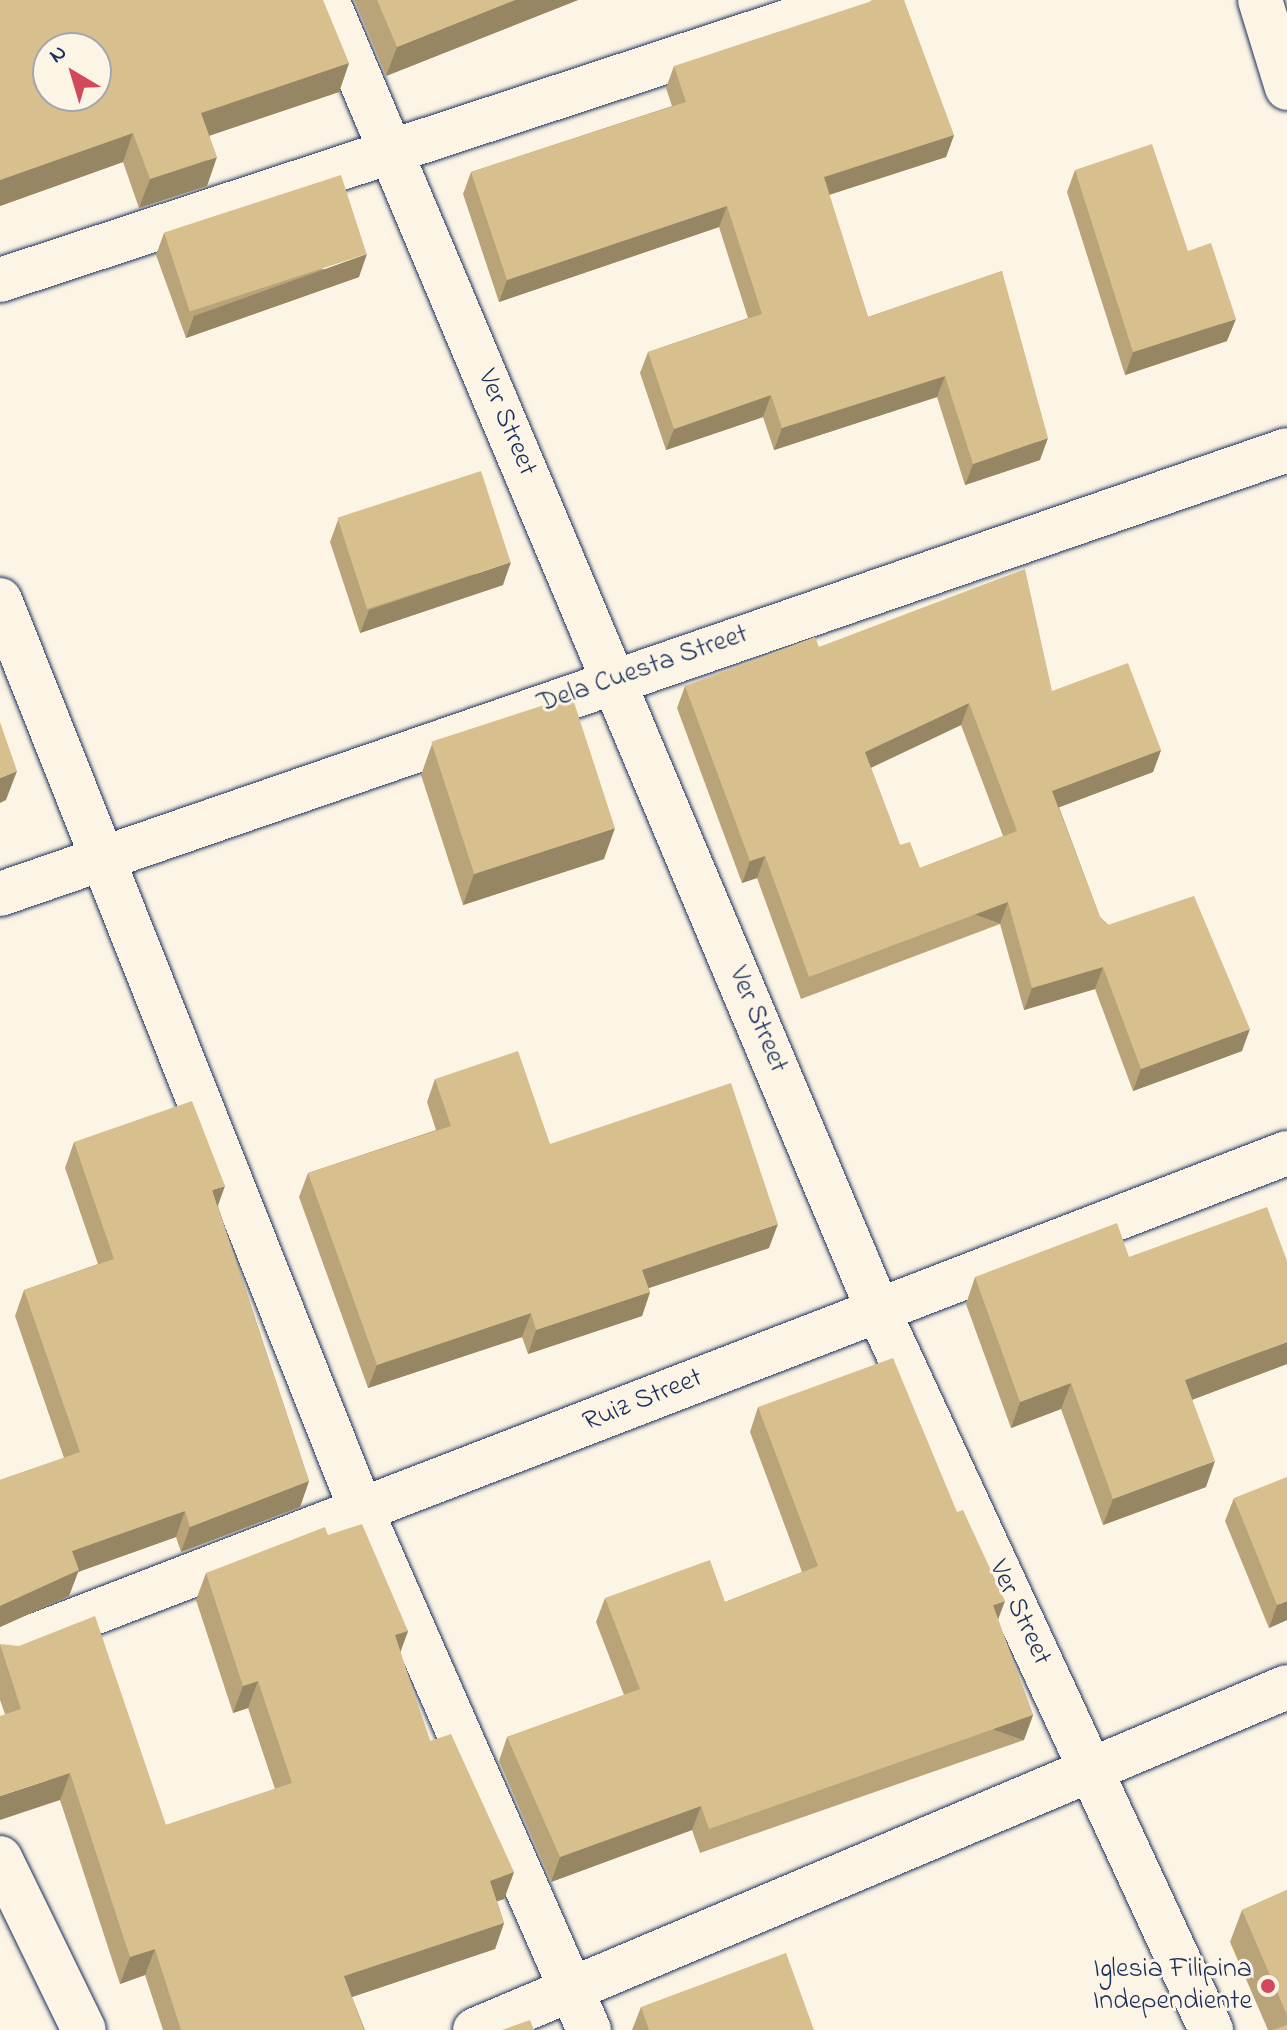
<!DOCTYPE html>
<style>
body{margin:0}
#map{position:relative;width:1287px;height:2030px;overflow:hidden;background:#fcf5e5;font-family:"Indie Flower",sans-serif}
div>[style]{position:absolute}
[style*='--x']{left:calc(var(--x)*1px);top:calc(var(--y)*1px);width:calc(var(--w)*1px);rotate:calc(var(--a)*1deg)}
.roads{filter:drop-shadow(0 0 2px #1b2f5e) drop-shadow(0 0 2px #1b2f5e)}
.street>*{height:44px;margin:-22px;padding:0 22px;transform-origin:22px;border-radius:22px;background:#fcf5e5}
.wall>*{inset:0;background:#b9a47a}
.shaded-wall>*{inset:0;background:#968663;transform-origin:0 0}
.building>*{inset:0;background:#d7bf8e;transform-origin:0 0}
.dots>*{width:22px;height:22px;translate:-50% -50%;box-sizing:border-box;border:4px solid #fcf5e5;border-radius:50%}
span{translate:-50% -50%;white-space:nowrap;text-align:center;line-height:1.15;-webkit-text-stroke:6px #fcf5e5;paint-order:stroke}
.street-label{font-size:28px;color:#1b2f5e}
.poi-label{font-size:28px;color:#1b2f5e}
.right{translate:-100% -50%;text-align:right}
.north{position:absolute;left:32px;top:32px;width:80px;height:80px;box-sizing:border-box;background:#fcf5e5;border:2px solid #a2a6af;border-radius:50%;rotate:322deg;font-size:22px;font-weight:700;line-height:32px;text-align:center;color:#1b2f5e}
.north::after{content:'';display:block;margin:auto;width:28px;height:36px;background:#d1495b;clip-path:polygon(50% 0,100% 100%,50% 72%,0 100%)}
</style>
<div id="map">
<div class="roads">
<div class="street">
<i style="--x:327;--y:0;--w:1419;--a:67.19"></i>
<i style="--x:877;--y:1308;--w:796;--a:65.17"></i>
<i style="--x:1260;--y:0;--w:92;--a:72.9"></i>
<i style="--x:0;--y:280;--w:898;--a:-18.17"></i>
<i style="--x:0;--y:600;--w:981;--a:68.35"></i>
<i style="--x:362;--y:1512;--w:566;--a:66.34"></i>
<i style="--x:0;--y:894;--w:1361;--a:-19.03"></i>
<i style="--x:0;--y:1649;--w:1379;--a:-21.08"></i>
<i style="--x:0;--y:1858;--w:191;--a:64"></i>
<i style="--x:475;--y:2030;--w:881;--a:-22.9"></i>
</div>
</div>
<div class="wall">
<i style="clip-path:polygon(0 0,349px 63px,339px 92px,210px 135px,207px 186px,139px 208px,123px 162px,0 206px)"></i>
<i style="clip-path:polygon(354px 0,578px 0,386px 76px)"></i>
<i style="clip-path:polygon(674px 66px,954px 135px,946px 157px,829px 195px,868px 317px,1002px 271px,1040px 460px,965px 485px,937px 397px,774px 450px,763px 417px,666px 450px,640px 373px,648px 352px,748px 318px,719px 227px,499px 302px,463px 194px,471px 172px,672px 106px,666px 88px)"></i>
<i style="clip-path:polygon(1075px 170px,1188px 251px,1227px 341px,1125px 375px,1067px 192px)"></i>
<i style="clip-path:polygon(164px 233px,359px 277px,186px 338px,156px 255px)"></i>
<i style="clip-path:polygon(338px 520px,503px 585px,360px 633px,330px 542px)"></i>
<i style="clip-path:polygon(evenodd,819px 647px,1052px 691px,1161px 750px,1153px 772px,1059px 807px,1100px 917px,1242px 1051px,1133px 1091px,1095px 989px,1024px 1010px,1000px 924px,801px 999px,757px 878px,742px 883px,677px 708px,685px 686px,819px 647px,961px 725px,1003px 836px,920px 868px,900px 845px,871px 768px,961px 725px)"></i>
<i style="clip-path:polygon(432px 744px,604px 859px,463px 905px,421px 775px)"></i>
<i style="clip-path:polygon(435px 1079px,550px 1144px,769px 1248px,649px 1288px,650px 1292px,642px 1316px,528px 1354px,522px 1337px,368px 1388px,299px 1197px,308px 1173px,436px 1130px,427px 1102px)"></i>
<i style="clip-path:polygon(74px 1142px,218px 1206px,309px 1481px,300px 1507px,181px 1552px,176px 1537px,78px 1572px,69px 1596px,0 1627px,0 1480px,64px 1458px,15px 1316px,24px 1290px,98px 1264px,65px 1168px)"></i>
<i style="clip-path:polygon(1129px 1257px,1287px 1364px,1192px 1400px,1206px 1487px,1103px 1525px,1061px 1409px,1011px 1428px,966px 1304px,975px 1277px)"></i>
<i style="clip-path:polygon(758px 1407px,998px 1620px,1033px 1715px,1024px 1740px,700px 1853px,692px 1830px,551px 1882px,499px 1761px,507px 1737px,624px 1695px,596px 1622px,605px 1598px,725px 1602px,802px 1572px,750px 1432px)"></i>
<i style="clip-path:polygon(1234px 1498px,1287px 1620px,1269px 1628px,1225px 1521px)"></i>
<i style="clip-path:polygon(328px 1535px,408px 1631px,400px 1653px,430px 1741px,514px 1872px,504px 1899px,497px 1901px,504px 1923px,495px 1949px,352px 1997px,365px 2030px,163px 2030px,145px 1975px,120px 1984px,60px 1800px,5px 1714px,0 1700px,0 1644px,166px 1825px,275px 1789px,248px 1708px,233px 1713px,196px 1600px,206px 1573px)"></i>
<i style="clip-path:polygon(1287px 1890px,1287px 2030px,1268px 2030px,1230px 1942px,1242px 1910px)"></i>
<i style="clip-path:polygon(641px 2007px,814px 2030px,632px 2030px)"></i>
</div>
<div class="shaded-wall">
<i style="clip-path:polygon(515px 0,578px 0,386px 76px,397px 47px)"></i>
<i style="clip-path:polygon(349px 63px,339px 92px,191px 142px,201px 113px)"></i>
<i style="clip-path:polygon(133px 133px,123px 162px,0 206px,0 180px)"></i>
<i style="clip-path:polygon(954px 135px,946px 157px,816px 199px,824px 177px)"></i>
<i style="clip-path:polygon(217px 157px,207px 186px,139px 208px,150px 179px)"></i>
<i style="clip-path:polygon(727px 206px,719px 227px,499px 302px,507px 280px)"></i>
<i style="clip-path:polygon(367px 254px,359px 277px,186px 338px,194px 316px)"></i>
<i style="clip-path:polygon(1236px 319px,1227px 341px,1125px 375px,1133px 352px)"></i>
<i style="clip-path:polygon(945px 376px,937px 397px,774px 450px,782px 428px)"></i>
<i style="clip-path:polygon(771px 395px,763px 417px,666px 450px,674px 429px)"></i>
<i style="clip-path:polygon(1048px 438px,1040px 460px,965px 485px,973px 464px)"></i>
<i style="clip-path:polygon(511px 562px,503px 585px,360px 633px,369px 610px)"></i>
<i style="clip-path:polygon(969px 703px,961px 725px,857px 774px,865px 752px)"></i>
<i style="clip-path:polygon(1161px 750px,1153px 772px,1044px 813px,1052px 791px)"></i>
<i style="clip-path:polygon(17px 771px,6px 800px,0 803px,0 778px)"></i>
<i style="clip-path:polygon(615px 828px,604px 859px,463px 905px,474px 874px)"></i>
<i style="clip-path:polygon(765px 856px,757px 878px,742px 883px,750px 861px)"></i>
<i style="left:1008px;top:902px;width:23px;height:213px;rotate:110deg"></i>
<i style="clip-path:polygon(1103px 967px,1095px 989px,1024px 1010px,1032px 988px)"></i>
<i style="clip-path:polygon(1250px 1029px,1242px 1051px,1133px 1091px,1141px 1069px)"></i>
<i style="clip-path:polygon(225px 1186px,216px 1211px,212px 1190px)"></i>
<i style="clip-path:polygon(778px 1224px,769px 1248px,634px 1293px,642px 1270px)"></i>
<i style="clip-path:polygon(650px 1292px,642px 1316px,528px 1354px,536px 1330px)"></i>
<i style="clip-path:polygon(531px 1313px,522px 1337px,368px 1388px,377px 1365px)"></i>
<i style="clip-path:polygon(1287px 1342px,1287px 1364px,1175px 1406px,1185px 1380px)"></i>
<i style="clip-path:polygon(1071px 1383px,1061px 1409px,1011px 1428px,1020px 1402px)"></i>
<i style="clip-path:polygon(1215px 1461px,1206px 1487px,1103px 1525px,1113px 1499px)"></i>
<i style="clip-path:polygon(309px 1481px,300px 1507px,181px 1552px,190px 1527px)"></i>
<i style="clip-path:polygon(185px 1511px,176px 1537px,78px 1572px,69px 1596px,0 1627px,0 1606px,72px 1551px)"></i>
<i style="clip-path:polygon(1005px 1601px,996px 1625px,993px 1605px)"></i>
<i style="clip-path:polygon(1287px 1601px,1287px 1620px,1269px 1628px,1277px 1605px)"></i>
<i style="clip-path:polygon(408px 1631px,398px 1658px,395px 1635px)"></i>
<i style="clip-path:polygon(258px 1681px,248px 1708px,233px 1713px,243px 1686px)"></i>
<i style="left:1033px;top:1715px;width:27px;height:343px;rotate:110deg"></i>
<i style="clip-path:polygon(70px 1773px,60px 1800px,0 1820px,0 1796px)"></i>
<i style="clip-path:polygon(701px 1806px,692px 1830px,551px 1882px,560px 1857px)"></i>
<i style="clip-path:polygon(514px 1872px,504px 1899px,481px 1907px,490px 1881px)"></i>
<i style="clip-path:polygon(504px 1923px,495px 1949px,334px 2003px,344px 1976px)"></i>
<i style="clip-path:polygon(155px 1949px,145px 1975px,120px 1984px,130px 1957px)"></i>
</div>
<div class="building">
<i style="clip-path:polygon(evenodd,0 0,323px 0,349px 63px,201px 113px,217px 157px,150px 179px,133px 133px,0 180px,0 0,48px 48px,96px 48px,96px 96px,48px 96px,48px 48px)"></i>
<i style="clip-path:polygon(377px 0,515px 0,397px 47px)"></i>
<i style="clip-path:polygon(872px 0,904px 0,954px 135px,824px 177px,868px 317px,1002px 271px,1048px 438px,973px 464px,945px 376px,782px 428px,771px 395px,674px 429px,648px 352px,762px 314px,727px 206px,507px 280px,471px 172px,686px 102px,674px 66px,869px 2px)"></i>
<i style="clip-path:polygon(1152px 144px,1188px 251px,1211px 243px,1236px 319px,1133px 352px,1075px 170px)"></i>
<i style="left:341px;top:175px;width:83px;height:186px;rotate:72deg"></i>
<i style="left:481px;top:471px;width:96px;height:151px;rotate:72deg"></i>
<i style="clip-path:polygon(evenodd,1025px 569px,1052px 691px,1128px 663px,1161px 750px,1052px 791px,1100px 917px,1108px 925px,1194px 896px,1250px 1029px,1141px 1069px,1103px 967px,1032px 988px,1008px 902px,809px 977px,765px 856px,750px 861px,685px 686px,815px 637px,819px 647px,1025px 569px,969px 703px,1017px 831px,920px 868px,910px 842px,900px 845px,865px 752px,969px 703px)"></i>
<i style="left:572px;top:696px;width:139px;height:148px;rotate:72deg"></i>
<i style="clip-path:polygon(0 722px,17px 771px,0 778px)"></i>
<i style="clip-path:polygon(518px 1051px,550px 1144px,731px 1083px,778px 1224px,642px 1270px,650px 1292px,536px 1330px,531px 1313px,377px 1365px,308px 1173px,451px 1126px,435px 1079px)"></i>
<i style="clip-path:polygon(192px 1101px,225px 1186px,212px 1190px,309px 1481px,190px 1527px,185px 1511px,72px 1551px,79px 1570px,0 1606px,0 1480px,80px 1452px,24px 1290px,114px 1259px,74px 1142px)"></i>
<i style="clip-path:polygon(1267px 1207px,1287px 1261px,1287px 1342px,1185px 1380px,1215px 1461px,1113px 1499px,1071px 1383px,1020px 1402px,975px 1277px,1117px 1223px,1129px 1257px)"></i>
<i style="clip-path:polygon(893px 1358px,957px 1512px,963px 1510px,1005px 1601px,993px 1605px,1033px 1715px,709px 1829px,701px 1806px,560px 1857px,507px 1737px,640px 1689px,605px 1598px,710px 1560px,725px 1602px,818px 1566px,758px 1407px)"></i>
<i style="clip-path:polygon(1287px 1477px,1287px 1601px,1277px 1605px,1234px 1498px)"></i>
<i style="clip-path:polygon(362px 1524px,408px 1631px,395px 1635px,430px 1741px,451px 1734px,514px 1872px,490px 1881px,504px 1923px,344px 1976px,364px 2030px,181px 2030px,155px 1949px,130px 1957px,70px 1773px,0 1796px,0 1716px,21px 1709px,0 1644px,19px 1646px,95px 1616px,166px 1825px,292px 1783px,258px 1681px,243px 1686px,206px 1573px,325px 1527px,328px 1535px)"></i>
<i style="clip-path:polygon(1287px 1890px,1287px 2015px,1242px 1910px)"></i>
<i style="clip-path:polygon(786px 1953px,814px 2030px,649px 2030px,641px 2007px)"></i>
<i style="clip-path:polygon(530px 2020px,534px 2030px,502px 2030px)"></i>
<i style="clip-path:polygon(1287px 2025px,1287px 2030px,1273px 2030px)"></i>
</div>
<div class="dots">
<i style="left:1268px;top:1986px;background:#d1495b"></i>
</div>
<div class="street-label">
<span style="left:506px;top:423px;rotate:67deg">Ver Street</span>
<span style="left:643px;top:670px;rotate:-19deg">Dela Cuesta Street</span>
<span style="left:757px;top:1020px;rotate:67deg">Ver Street</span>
<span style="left:643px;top:1401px;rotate:-22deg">Ruiz Street</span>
<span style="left:1019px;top:1613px;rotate:65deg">Ver Street</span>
</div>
<div class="poi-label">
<span class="right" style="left:1252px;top:1986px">Iglesia Filipina<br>Independiente</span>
</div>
<div class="north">N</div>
</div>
